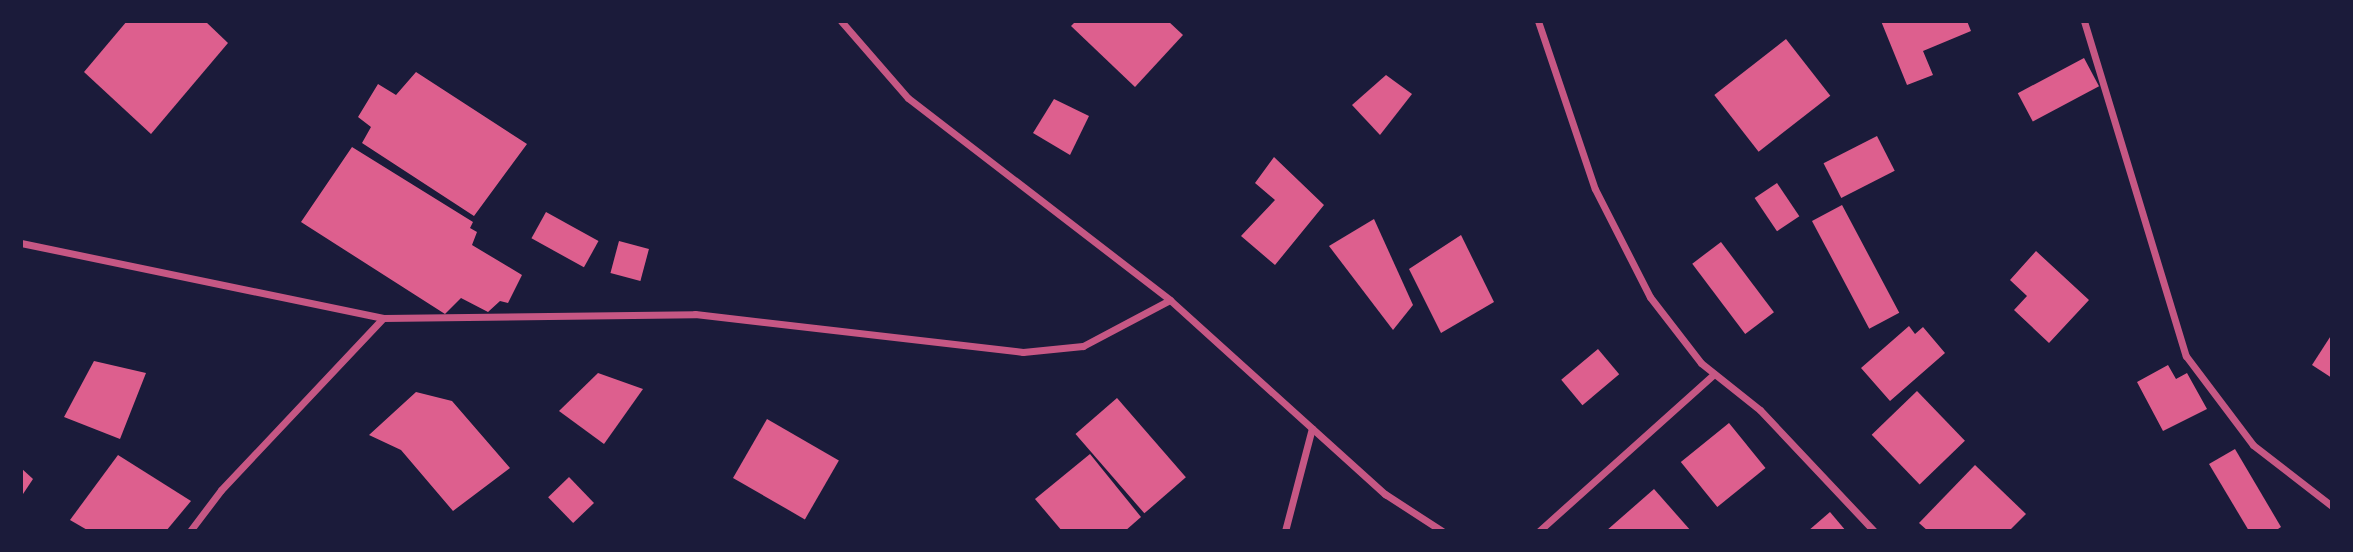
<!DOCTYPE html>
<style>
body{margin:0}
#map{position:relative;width:2353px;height:552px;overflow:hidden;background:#1b1b3a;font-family:Jost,sans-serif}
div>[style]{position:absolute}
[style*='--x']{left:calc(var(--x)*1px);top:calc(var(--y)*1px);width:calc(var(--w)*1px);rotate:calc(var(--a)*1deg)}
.building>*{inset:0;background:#dd5f8e;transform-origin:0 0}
.minor>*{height:7px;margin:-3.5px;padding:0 3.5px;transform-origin:3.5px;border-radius:3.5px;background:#c65784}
span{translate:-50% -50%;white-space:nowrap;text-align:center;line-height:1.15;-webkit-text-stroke:7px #1b1b3a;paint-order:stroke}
.frame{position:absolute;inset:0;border:23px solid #1b1b3a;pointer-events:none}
</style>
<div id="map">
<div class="building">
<i style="clip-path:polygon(127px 21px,205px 21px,228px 43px,151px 134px,84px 72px)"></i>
<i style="clip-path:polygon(1076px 21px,1168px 21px,1183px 35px,1135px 87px,1071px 26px)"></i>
<i style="clip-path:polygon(1881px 21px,1967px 21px,1971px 31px,1923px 51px,1933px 75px,1907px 85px)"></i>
<i style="left:1786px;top:39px;width:72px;height:91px;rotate:52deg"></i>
<i style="left:2084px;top:58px;width:32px;height:75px;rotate:62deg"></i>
<i style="clip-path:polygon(416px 72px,527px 144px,474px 216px,362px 143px,371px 127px,358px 117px,378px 84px,396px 95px)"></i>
<i style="clip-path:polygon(1386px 75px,1412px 94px,1380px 135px,1352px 105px)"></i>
<i style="clip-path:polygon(1054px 99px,1089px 116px,1070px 155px,1033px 133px)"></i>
<i style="left:1877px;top:136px;width:39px;height:60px;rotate:63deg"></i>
<i style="clip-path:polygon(352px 147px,473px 222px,470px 228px,477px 232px,472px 245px,522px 275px,508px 303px,500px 301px,488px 312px,461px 298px,445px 314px,301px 222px)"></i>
<i style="clip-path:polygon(1274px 157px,1324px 205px,1275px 265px,1241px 236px,1275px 200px,1255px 183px)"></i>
<i style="left:1777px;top:183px;width:40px;height:27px;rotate:56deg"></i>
<i style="left:1842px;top:205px;width:122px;height:34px;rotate:62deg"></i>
<i style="left:546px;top:212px;width:60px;height:30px;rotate:29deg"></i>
<i style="clip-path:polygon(1374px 219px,1413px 305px,1393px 330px,1329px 246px)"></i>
<i style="clip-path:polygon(1461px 235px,1494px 302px,1441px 333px,1409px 269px)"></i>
<i style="left:619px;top:241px;width:31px;height:33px;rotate:15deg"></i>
<i style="left:1721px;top:242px;width:88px;height:36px;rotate:53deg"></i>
<i style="clip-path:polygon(2036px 251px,2089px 300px,2049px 343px,2014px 310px,2027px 296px,2010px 280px)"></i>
<i style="clip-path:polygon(1909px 326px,1915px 334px,1923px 327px,1945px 353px,1890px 401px,1861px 368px)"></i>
<i style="clip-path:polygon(2332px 334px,2332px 378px,2312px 365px)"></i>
<i style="left:1598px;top:349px;width:33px;height:48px;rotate:50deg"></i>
<i style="clip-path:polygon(94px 361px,146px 373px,120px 439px,64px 417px)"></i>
<i style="clip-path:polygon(2168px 365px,2176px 379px,2187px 373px,2207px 409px,2163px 431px,2137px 382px)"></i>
<i style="clip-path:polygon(598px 373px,643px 389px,604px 444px,559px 411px)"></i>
<i style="left:1917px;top:391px;width:69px;height:63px;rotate:46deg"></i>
<i style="clip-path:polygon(416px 392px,452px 401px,510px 468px,453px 511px,401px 450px,369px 435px)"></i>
<i style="left:1117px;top:398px;width:105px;height:55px;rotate:49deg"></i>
<i style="left:767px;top:419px;width:83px;height:68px;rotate:30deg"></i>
<i style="left:1729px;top:423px;width:58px;height:62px;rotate:51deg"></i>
<i style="clip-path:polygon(2235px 449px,2281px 527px,2275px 531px,2249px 531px,2209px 464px)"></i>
<i style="clip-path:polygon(1090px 454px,1141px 517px,1125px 531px,1062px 531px,1035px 499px)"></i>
<i style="clip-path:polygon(118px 455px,191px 501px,166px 531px,89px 531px,70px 520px)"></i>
<i style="clip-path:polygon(1975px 465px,2026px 514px,2009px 531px,1928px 531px,1919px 523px)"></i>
<i style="clip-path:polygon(21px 468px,33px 479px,21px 497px)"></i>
<i style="left:569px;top:477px;width:36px;height:29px;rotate:46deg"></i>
<i style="clip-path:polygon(1654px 489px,1691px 531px,1606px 531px)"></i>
<i style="clip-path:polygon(1830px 512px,1846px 531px,1808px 531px)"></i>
</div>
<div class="minor">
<i style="--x:841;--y:21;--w:102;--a:49"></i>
<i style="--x:908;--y:98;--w:331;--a:37.6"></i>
<i style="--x:1170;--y:300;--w:290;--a:42.1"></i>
<i style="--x:1385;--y:494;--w:68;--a:33"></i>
<i style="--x:1538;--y:21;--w:177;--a:71.3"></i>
<i style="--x:1595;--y:189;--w:121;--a:63"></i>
<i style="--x:1650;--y:297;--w:83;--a:52.3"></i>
<i style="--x:1701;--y:363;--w:75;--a:38.5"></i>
<i style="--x:1760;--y:410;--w:166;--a:46.7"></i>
<i style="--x:2084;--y:21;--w:350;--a:73.1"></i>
<i style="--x:2186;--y:356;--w:111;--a:53"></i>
<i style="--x:2253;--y:445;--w:100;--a:37.7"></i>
<i style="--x:21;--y:243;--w:370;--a:11.7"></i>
<i style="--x:383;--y:318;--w:312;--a:-0.7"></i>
<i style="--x:695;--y:314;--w:330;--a:6.6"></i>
<i style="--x:1023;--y:352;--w:60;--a:-5.7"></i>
<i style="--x:1083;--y:346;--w:98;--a:-27.9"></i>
<i style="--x:190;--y:531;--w:51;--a:-52.9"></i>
<i style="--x:221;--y:490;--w:236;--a:-46.7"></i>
<i style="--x:1285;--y:531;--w:106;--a:-75.3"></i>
<i style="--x:1539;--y:531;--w:235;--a:-41.9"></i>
</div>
<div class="frame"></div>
</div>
